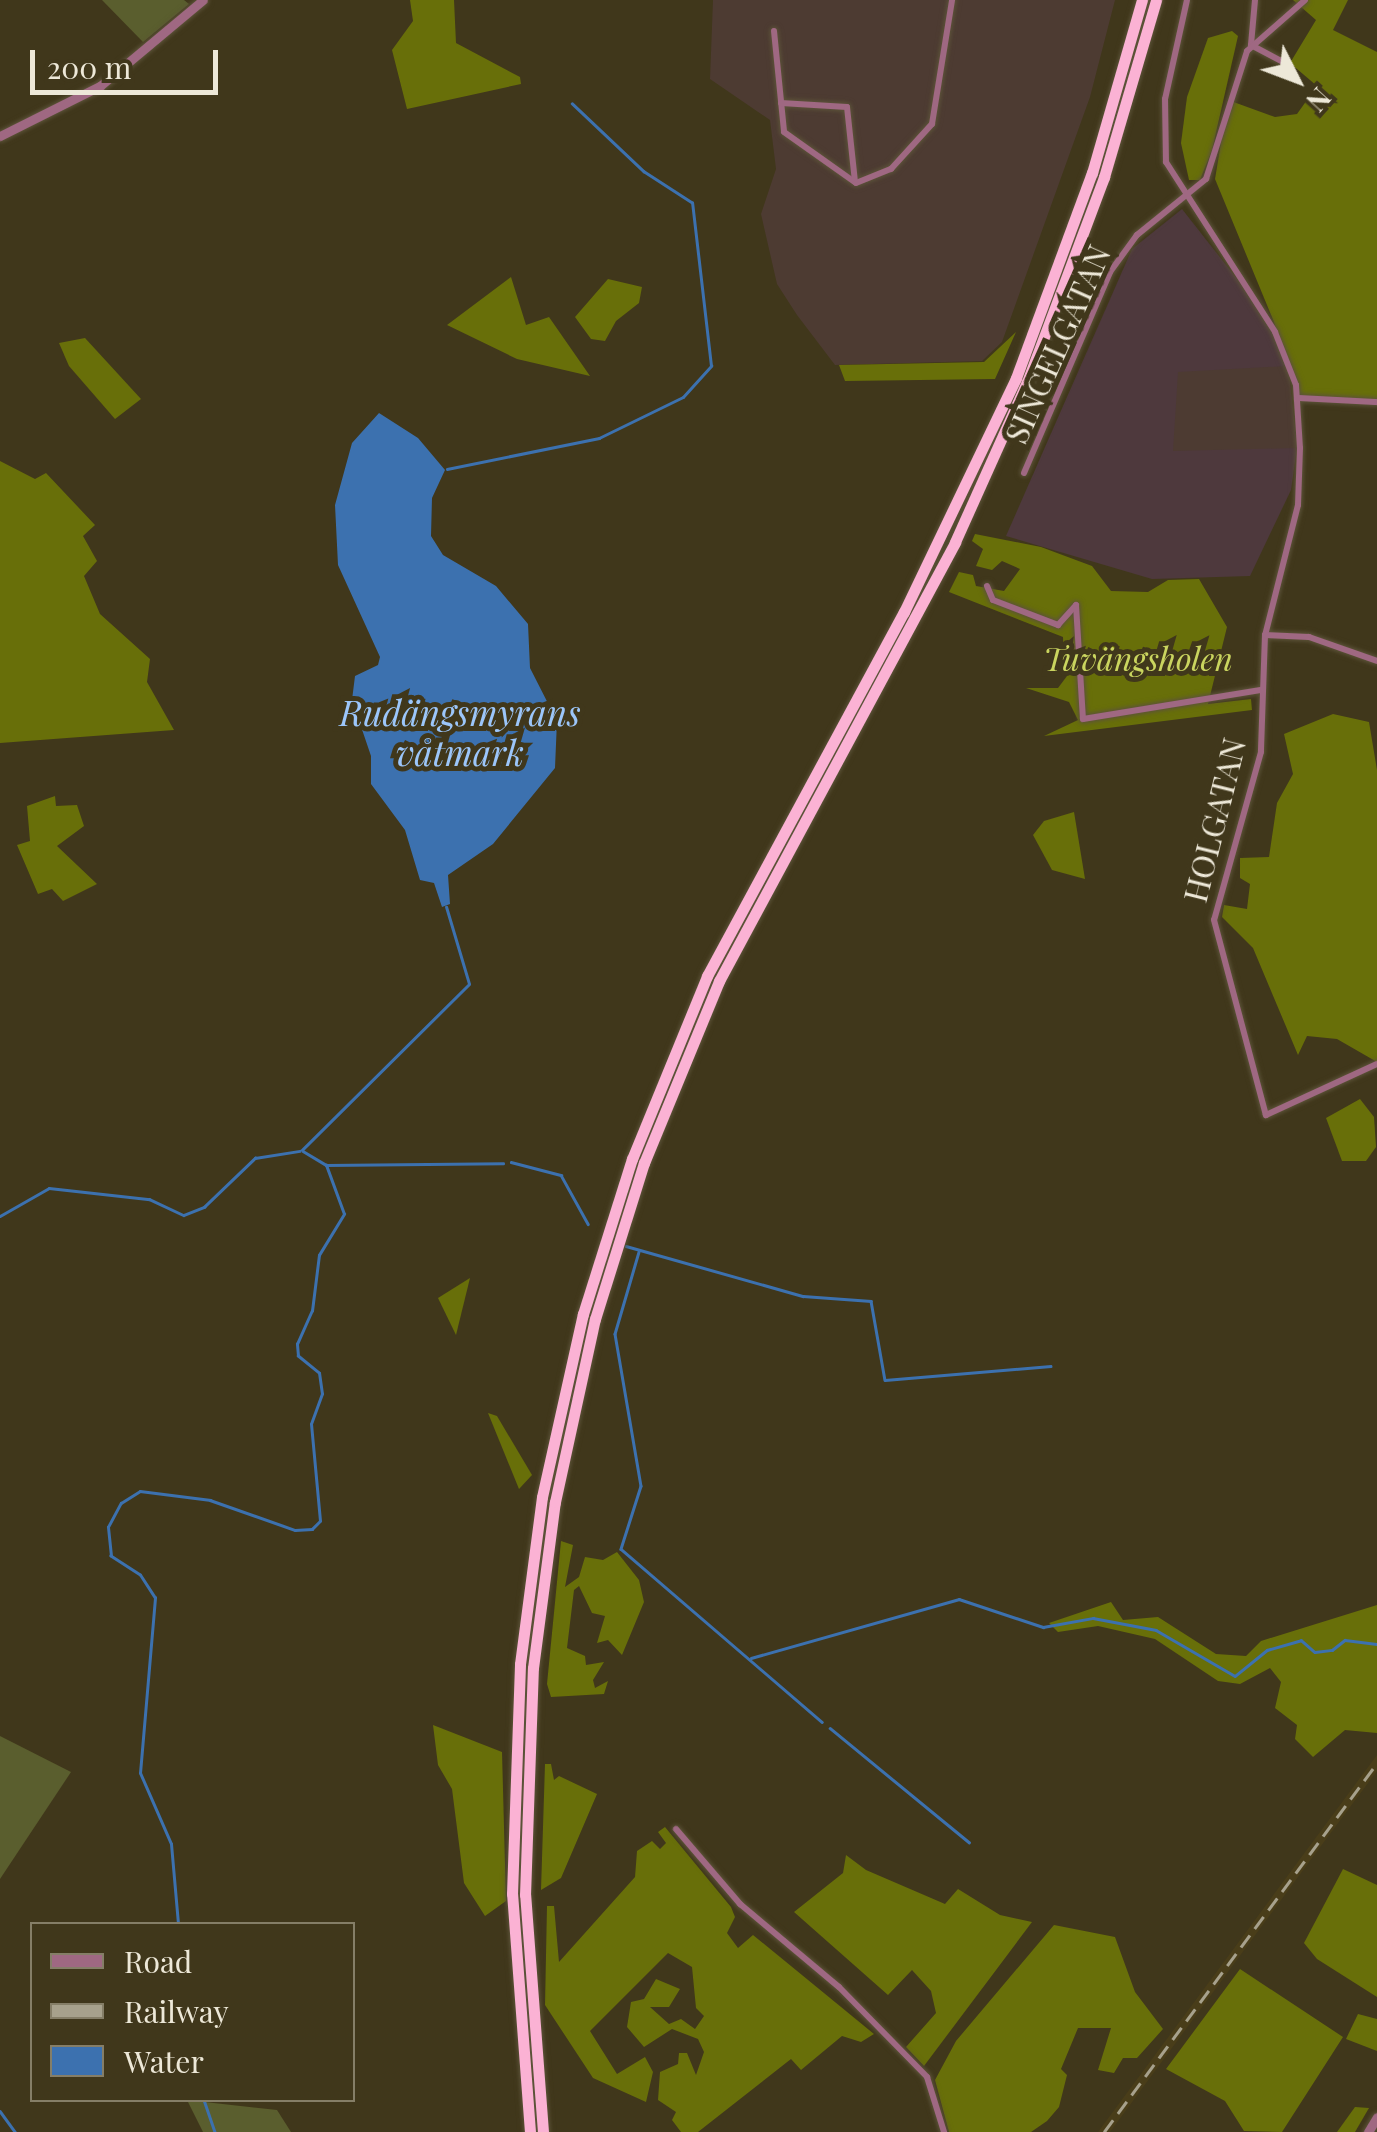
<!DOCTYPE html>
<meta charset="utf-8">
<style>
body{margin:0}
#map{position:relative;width:1377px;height:2132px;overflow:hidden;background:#40371b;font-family:"Playfair Display",serif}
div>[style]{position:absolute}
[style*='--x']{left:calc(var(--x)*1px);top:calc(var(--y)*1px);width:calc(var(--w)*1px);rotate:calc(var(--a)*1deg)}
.commercial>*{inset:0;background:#4e393d}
.industrial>*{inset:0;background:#4d3b32}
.built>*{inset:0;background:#493d19}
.green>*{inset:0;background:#5a5e2e}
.forest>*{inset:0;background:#686f09}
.water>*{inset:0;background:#3c71af}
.stream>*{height:2.5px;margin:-1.25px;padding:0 1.25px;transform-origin:1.25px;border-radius:1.25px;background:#3c71af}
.roads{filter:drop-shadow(0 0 2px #5c5339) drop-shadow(0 0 2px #5c5339)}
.minor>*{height:6px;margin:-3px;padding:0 3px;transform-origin:3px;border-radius:3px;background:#9f6882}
.tertiary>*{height:9px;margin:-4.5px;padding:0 4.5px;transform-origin:4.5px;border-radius:4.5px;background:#9f6882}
.trunk>*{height:11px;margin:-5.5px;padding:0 5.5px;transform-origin:5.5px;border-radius:5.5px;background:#fbb2d4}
.rail>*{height:2.5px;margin-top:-1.25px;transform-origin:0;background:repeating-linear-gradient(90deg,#a7a18c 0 15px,transparent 0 23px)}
span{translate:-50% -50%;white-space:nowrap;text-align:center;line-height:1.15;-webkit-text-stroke:10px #40371b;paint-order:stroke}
.street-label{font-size:32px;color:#ede8d8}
.park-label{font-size:32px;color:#cad55f;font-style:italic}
.water-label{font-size:35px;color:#9cc6fa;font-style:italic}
.legend{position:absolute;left:30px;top:1922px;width:325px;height:180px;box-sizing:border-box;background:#40371b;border:2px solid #857e67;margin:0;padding:12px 18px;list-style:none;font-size:30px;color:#ede8d8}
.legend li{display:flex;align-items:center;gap:20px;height:50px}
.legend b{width:50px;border:2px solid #857e67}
.north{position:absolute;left:1247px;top:30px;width:100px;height:100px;-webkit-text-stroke:8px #40371b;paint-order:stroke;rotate:132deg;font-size:28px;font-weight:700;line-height:40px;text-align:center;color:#ede8d8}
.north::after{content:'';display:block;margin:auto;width:35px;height:45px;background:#ede8d8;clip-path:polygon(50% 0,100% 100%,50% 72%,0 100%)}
.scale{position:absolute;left:30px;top:50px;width:188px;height:45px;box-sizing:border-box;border:5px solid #ede8d8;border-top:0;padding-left:12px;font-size:30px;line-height:35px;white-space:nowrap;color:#ede8d8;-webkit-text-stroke:8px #40371b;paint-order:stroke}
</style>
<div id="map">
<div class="commercial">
<i style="clip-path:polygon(1182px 209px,1263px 312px,1288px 366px,1297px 448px,1291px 490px,1250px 576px,1152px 579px,1006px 536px,1132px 249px)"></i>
</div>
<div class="industrial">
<i style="clip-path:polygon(713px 0,1115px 0,1090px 97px,1002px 342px,982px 361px,835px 365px,797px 315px,777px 284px,761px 214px,776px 169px,770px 120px,710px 79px)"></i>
<i style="clip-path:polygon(1288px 366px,1297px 448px,1173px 451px,1178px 372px)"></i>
</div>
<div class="built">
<i style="clip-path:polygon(1377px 1755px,1377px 1771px,1312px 1858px,1110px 2132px,1098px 2132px)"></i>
</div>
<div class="green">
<i style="clip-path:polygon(102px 0,184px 0,189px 4px,143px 42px)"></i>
<i style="clip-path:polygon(0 1736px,71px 1772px,0 1879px)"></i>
<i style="clip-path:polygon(187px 2100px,277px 2110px,291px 2132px,203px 2132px)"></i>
</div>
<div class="forest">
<i style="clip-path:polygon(410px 0,454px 0,456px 43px,520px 77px,521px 84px,407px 109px,392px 50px,413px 21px)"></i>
<i style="clip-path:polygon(1293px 0,1348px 0,1333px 30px,1377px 52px,1377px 402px,1297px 398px,1274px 322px,1215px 179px,1228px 100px,1275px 117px,1297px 114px,1317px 86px,1290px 63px,1316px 20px)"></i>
<i style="clip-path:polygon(1232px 31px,1238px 36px,1212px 150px,1200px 180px,1189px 180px,1181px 143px,1187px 97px,1208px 38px)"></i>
<i style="clip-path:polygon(511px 277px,526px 325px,549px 317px,590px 376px,517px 359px,447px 325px)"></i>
<i style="clip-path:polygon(608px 279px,642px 287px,639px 303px,616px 321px,605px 341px,591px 339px,575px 317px)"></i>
<i style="clip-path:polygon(1016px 332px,995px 379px,845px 381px,839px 365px,984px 362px)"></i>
<i style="clip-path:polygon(85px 338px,141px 399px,115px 419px,69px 366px,59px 343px)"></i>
<i style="clip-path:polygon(0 461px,35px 479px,46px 473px,95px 525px,83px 536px,97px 561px,84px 576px,100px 614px,150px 659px,147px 682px,174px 730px,0 743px)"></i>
<i style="clip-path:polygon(975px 534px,1041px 547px,1092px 566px,1111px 591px,1148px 592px,1168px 580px,1199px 579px,1227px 627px,1208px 704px,1251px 699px,1252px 710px,1044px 736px,1078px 720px,1069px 702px,1026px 688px,1058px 688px,1073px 668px,1064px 666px,1063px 637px,949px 592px,959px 572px,973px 575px,976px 586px,1004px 591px,1020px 569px,1002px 561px,992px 570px,976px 566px,983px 549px,972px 541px)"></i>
<i style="clip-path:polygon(1333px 714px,1369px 722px,1377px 770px,1377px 1062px,1337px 1039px,1307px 1036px,1298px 1055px,1253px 948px,1222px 917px,1224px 905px,1247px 909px,1250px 884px,1240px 878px,1240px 858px,1269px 857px,1277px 803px,1293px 774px,1284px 734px)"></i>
<i style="clip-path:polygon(55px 796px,56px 806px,77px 805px,84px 826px,57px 846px,97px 884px,63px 901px,52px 889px,38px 894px,17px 845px,30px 841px,27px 806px)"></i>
<i style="clip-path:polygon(1074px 812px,1085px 879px,1052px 870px,1033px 835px,1044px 821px)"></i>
<i style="clip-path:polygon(1360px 1099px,1374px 1117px,1376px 1147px,1366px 1161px,1342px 1161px,1326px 1118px)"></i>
<i style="clip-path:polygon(470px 1278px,456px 1335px,438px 1298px)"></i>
<i style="clip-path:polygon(488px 1413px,497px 1416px,532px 1475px,519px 1489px)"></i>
<i style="clip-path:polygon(561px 1541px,573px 1545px,565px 1587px,579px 1577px,585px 1557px,603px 1560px,617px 1552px,639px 1580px,644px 1602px,622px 1655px,608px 1640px,597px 1643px,605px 1616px,592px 1613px,579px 1586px,574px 1590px,567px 1648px,585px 1656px,586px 1665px,604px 1662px,593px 1680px,595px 1688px,608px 1681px,604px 1694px,551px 1697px,547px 1684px)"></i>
<i style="clip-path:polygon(1111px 1602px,1123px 1620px,1158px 1617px,1216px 1654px,1246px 1656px,1261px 1641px,1377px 1605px,1377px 1733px,1345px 1730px,1313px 1757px,1295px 1739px,1297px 1725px,1275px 1708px,1281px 1682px,1270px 1668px,1240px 1684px,1218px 1681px,1155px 1639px,1098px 1626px,1058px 1632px,1049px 1623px)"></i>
<i style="clip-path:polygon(433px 1725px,502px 1752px,506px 1901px,485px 1916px,464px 1883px,452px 1789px,438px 1765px)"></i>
<i style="clip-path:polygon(545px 1764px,551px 1764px,554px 1780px,559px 1776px,597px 1794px,561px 1878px,541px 1890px)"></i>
<i style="clip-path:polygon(665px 1827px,731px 1907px,735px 1917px,727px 1933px,738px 1948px,753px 1935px,874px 2034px,861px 2042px,842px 2036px,801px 2070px,791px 2059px,698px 2132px,681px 2132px,672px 2120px,676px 2112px,658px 2100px,660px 2072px,678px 2064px,679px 2053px,687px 2053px,696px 2075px,704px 2052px,698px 2039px,672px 2029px,644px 2047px,627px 2027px,631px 2002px,644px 1999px,656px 1979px,680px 1989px,669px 2007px,650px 2007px,669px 2024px,681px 2019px,695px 2029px,704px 2016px,696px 2008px,692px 1967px,668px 1953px,590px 2031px,617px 2074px,645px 2057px,653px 2072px,646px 2102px,593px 2078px,545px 2005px,547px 1906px,554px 1906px,559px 1962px,635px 1877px,637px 1851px,652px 1841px,660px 1849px,666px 1843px,658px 1832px)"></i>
<i style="clip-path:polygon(846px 1855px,866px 1870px,945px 1904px,958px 1889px,1000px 1915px,1032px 1922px,924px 2066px,906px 2047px,936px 2013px,931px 1991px,912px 1970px,888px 1995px,794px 1912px,843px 1873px)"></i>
<i style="clip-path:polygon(1343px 1869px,1377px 1885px,1377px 1997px,1317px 1959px,1304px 1943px)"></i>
<i style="clip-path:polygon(1054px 1925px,1115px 1937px,1135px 1992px,1163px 2029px,1137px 2058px,1123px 2058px,1114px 2073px,1098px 2070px,1111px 2028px,1078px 2028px,1061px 2069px,1067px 2075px,1059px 2107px,1047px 2121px,1031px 2132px,949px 2132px,935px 2080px,956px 2041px)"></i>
<i style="clip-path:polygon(1240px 1969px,1343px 2037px,1282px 2132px,1244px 2131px,1225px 2101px,1166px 2069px)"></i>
<i style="clip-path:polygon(1358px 2014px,1377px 2019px,1377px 2051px,1346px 2039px)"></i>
<i style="clip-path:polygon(1355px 2107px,1369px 2108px,1355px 2132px,1337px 2132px)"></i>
</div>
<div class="water">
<i style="clip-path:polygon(379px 413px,418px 438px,445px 470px,432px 498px,431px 536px,443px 555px,496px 586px,528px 624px,530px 668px,557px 721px,555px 768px,493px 844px,448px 875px,450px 904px,442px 907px,434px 883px,420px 880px,405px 830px,371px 784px,371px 756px,352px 700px,355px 676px,378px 665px,380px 657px,338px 565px,335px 505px,352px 443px)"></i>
</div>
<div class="stream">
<i style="--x:447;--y:469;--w:155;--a:-11.5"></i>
<i style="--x:599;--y:438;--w:93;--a:-26"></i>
<i style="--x:683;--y:397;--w:42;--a:-47.9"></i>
<i style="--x:711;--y:366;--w:164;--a:-96.6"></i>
<i style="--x:692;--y:203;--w:57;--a:-147.1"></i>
<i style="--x:644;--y:172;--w:99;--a:-136.6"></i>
<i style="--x:302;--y:1150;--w:235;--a:-44.8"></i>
<i style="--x:469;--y:984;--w:80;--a:-106.6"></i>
<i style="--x:303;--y:1151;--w:27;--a:31"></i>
<i style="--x:326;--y:1165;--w:177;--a:-0.6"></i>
<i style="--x:511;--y:1162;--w:52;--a:14.6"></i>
<i style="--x:561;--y:1175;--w:56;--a:61.1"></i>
<i style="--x:0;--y:1216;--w:56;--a:-29.7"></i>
<i style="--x:49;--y:1188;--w:101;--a:6.3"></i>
<i style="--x:149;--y:1199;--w:38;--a:25"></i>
<i style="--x:184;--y:1215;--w:22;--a:-22"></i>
<i style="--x:204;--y:1207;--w:71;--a:-43.9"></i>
<i style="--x:255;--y:1158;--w:45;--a:-9"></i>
<i style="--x:626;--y:1246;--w:184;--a:15.8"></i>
<i style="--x:803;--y:1296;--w:68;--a:4.2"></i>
<i style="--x:871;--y:1301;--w:80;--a:80"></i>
<i style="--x:885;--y:1380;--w:166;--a:-4.8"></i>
<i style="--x:639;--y:1252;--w:85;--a:106.3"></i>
<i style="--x:615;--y:1334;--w:154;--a:80.3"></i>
<i style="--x:641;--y:1486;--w:66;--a:107.6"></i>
<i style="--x:621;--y:1549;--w:265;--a:40.7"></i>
<i style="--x:751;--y:1658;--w:216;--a:-15.8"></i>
<i style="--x:959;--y:1599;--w:89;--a:18.4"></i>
<i style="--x:1043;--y:1627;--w:51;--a:-10.2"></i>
<i style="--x:1093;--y:1618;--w:64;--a:10.8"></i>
<i style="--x:1156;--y:1630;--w:91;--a:30.2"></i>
<i style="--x:1235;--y:1676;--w:41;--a:-39.1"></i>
<i style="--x:1267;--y:1650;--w:35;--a:-16"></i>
<i style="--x:1301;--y:1640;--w:18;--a:41"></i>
<i style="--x:1315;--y:1652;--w:17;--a:-7"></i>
<i style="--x:1332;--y:1650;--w:16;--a:-38"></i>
<i style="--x:1345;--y:1640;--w:32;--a:7"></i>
<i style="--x:830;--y:1728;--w:180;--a:39.4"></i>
<i style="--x:178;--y:1924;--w:80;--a:-95"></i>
<i style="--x:171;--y:1844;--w:77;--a:-113.6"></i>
<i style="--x:140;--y:1773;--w:176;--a:-85.1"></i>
<i style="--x:155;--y:1598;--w:27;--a:-123"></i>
<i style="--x:140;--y:1575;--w:35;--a:-147"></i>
<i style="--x:111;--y:1556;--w:29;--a:-96"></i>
<i style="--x:108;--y:1527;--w:27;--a:-62"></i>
<i style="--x:121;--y:1503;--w:22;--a:-32"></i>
<i style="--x:140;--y:1491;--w:71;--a:7.3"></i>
<i style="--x:210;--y:1500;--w:90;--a:19.4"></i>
<i style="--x:295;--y:1530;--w:17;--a:-3"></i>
<i style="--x:312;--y:1529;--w:11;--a:-45"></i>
<i style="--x:320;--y:1521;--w:97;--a:-95.3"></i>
<i style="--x:311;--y:1424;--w:32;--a:-70"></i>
<i style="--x:322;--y:1394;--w:21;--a:-98"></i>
<i style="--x:319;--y:1373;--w:27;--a:-141"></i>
<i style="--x:298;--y:1356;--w:12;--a:-95"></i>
<i style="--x:297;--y:1344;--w:36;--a:-66"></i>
<i style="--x:312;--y:1311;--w:56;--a:-82.9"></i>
<i style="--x:319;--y:1255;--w:48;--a:-58.6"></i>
<i style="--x:344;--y:1214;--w:52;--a:-110.2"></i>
<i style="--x:204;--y:2100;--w:34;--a:71"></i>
<i style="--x:0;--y:2111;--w:26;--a:54"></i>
</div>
<div class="roads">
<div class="minor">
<i style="--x:1187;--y:0;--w:101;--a:102.5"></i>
<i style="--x:1165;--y:99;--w:63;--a:89.1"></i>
<i style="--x:1166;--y:162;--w:202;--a:57.3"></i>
<i style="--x:1275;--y:332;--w:57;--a:68.4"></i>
<i style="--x:1296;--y:385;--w:63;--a:86.4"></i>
<i style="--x:1300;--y:448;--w:57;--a:92"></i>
<i style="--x:1298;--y:505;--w:134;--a:104.2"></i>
<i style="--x:1265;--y:635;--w:117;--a:92"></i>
<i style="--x:1261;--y:752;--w:174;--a:105.6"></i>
<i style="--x:1214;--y:920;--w:202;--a:75.1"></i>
<i style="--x:1266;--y:1115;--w:122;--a:-24.7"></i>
<i style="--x:1255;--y:0;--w:45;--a:95.1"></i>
<i style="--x:1251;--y:45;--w:36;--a:28"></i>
<i style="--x:774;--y:31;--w:101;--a:84.3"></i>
<i style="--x:784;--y:132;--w:88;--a:35.3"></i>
<i style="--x:781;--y:103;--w:66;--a:3.5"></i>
<i style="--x:847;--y:107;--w:75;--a:83.9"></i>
<i style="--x:856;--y:183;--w:38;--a:-22"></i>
<i style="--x:891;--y:169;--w:61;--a:-47.7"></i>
<i style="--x:932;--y:124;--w:126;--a:-80.8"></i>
<i style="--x:1297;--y:398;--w:80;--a:2.9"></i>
<i style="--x:1024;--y:473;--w:219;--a:-66.8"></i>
<i style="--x:1110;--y:272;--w:46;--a:-53.9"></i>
<i style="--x:1137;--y:235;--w:89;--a:-39.1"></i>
<i style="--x:1206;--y:179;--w:134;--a:-72.2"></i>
<i style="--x:1247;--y:51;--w:77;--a:-41.3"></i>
<i style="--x:987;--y:586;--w:15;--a:67"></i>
<i style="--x:993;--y:600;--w:70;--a:21"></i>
<i style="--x:1058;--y:625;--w:27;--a:-48"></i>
<i style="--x:1076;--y:605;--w:114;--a:86.5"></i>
<i style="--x:1083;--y:719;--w:180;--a:-9.3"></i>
<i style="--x:1265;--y:635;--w:44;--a:2.6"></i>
<i style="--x:1309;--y:637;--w:72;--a:19.4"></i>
<i style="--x:676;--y:1829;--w:99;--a:49.5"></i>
<i style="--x:740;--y:1904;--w:129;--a:40"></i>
<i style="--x:839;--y:1987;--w:126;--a:45.6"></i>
<i style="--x:927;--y:2077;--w:58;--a:72.8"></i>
</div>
<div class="tertiary">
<i style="--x:0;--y:136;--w:112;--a:-26.6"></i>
<i style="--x:100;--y:86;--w:134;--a:-39.9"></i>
<i style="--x:1368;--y:2132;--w:17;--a:-59"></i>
</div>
<div class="trunk">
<i style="--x:530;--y:2132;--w:239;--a:-94.3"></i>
<i style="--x:512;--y:1894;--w:230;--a:-88"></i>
<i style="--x:520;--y:1664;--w:168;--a:-82.5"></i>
<i style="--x:542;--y:1497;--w:188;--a:-77.4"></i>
<i style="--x:583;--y:1314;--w:163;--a:-72.5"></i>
<i style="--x:632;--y:1159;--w:198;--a:-67.7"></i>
<i style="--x:707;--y:976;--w:414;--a:-61.6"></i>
<i style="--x:904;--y:612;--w:259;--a:-64.4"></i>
<i style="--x:1016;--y:378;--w:219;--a:-69.7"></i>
<i style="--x:1092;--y:173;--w:180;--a:-73.9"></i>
<i style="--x:543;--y:2132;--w:238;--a:-94.3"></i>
<i style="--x:525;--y:1895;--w:227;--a:-88"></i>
<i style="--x:533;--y:1668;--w:167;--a:-82.5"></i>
<i style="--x:555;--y:1502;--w:187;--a:-77.7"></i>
<i style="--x:595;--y:1319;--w:164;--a:-72.6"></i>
<i style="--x:644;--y:1163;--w:197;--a:-67.6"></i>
<i style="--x:719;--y:981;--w:498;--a:-61.7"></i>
<i style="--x:955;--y:542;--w:175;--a:-65.8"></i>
<i style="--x:1027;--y:382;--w:219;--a:-69.4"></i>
<i style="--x:1104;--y:177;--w:184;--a:-73.6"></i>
</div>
</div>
<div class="rail">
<i style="--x:1104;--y:2132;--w:459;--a:-53.5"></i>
</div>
<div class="street-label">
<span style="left:1057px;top:344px;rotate:-66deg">SINGELGATAN</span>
<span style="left:1214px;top:820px;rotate:-76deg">HOLGATAN</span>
</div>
<div class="park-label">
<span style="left:1138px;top:658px">Tuvängsholen</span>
</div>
<div class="water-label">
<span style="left:460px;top:732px">Rudängsmyrans<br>våtmark</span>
</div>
<ul class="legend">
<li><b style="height:12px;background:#9f6882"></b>Road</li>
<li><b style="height:12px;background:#a7a18c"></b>Railway</li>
<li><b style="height:28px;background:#3c71af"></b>Water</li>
</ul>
<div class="north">N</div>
<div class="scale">200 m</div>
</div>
